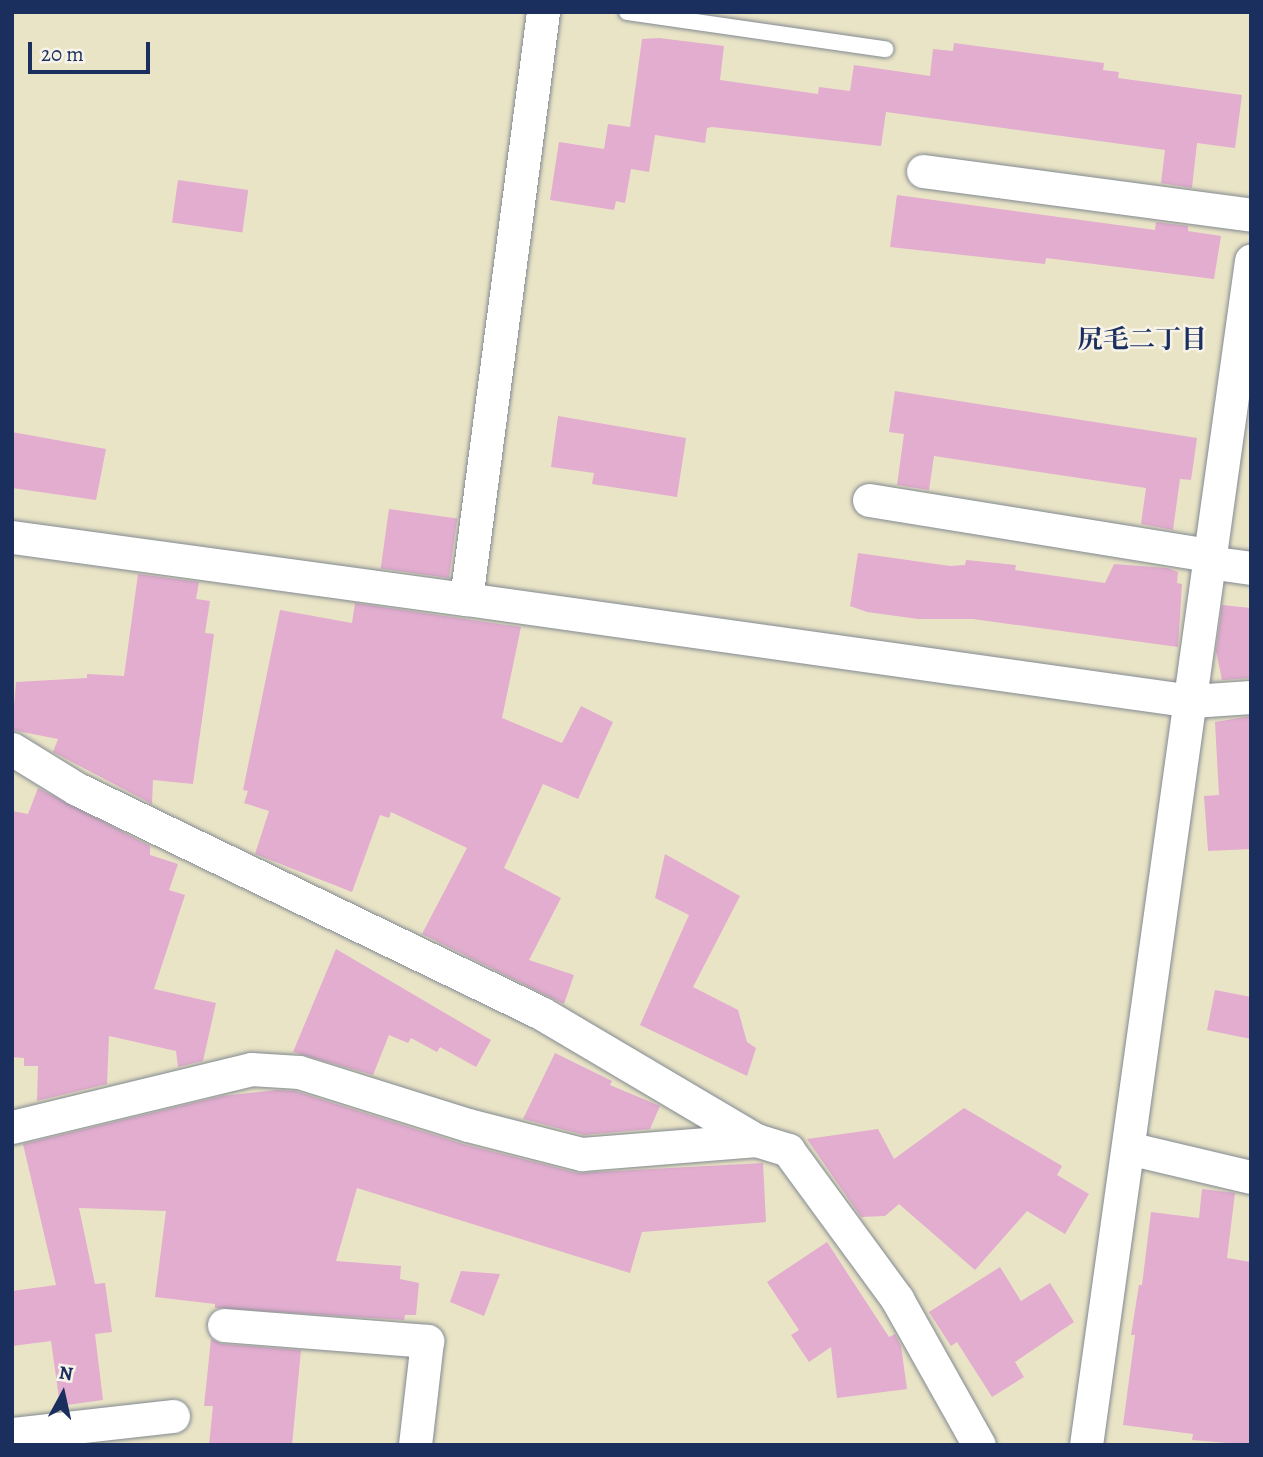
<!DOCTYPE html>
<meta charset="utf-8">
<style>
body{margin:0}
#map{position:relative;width:1263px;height:1457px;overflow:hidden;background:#eae4c6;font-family:Alegreya,"Noto Serif JP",serif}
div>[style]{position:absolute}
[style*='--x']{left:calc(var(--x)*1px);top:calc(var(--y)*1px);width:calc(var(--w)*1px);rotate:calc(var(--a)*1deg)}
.building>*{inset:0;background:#e2adcf;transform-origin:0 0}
.roads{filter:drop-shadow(0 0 2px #828a92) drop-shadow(0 0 2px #828a92)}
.service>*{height:16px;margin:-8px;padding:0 8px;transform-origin:8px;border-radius:8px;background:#fff}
.minor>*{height:33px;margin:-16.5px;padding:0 16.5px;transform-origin:16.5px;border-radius:16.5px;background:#fff}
span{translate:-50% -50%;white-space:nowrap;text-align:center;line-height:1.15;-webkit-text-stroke:5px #f7f3e8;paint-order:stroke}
.neighbourhood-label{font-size:26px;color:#1b2f5e;font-weight:700}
.frame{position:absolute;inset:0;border:14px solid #1b2f5e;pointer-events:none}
.north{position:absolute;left:28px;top:1359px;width:70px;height:70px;-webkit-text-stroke:5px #f7f3e8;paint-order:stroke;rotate:8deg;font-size:19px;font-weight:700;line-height:28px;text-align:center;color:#1b2f5e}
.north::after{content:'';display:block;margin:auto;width:24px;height:32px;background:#1b2f5e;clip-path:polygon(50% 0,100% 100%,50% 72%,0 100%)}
.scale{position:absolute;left:28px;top:42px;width:122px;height:32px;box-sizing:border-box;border:4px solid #1b2f5e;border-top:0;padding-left:9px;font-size:21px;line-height:24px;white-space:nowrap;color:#1b2f5e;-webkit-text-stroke:5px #f7f3e8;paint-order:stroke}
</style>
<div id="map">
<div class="building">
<i style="clip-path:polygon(659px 38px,724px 46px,720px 80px,818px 94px,819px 87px,850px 91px,854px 65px,930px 76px,933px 49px,953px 51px,954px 43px,1104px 63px,1103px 70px,1119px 72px,1118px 78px,1242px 95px,1235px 148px,1197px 143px,1192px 188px,1161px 183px,1165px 150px,886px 112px,881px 146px,712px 127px,707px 128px,705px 143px,655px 135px,649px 172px,631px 169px,625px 203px,616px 201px,614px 210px,550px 200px,559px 142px,604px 149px,608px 124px,630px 127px,642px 39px)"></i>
<i style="left:178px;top:180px;width:71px;height:43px;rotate:8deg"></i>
<i style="clip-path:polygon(897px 195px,1155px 230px,1156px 222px,1188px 226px,1188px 231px,1221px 236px,1214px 279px,1046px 258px,1045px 264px,890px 247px)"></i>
<i style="clip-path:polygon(895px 391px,1197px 438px,1191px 480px,1180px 479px,1173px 530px,1141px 524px,1146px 488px,934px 456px,929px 490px,897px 485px,904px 434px,889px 432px)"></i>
<i style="clip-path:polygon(558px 416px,686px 438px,677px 497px,592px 484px,594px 473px,551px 467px)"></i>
<i style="clip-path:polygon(12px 432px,106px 449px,96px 500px,12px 488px)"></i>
<i style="left:389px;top:509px;width:69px;height:60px;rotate:8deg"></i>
<i style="clip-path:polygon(858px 553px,950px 566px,965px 565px,966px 560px,1016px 565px,1015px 570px,1105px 583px,1114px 564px,1167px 568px,1178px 572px,1177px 583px,1182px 584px,1178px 647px,973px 619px,918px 619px,867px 612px,850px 606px)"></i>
<i style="clip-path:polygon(138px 574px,199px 582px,196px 599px,210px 601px,205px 633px,214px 634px,193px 784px,153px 780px,152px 804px,53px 752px,58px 739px,12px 730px,16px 682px,87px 678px,87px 674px,124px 676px)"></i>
<i style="clip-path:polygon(355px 603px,521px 627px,502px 718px,562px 743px,581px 706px,613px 722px,578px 799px,543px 784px,504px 868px,561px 898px,529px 960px,574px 975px,564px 1004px,422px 934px,467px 848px,391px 812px,389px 818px,380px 815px,352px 892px,255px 854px,269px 811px,244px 803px,248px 791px,243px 790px,280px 610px,352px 623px)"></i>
<i style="clip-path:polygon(1222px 605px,1251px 608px,1251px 678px,1222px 680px,1216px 651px)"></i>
<i style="clip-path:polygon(1251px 716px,1251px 849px,1208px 851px,1204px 796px,1219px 795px,1215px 722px)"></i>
<i style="clip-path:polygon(38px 788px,150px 846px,150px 855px,178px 864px,169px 890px,185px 895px,154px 989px,216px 1003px,203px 1061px,178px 1067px,176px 1051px,109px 1036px,107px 1084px,37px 1101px,38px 1066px,24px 1066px,24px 1058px,12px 1057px,12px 811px,28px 814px)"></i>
<i style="clip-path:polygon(665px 854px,740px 896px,693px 987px,738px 1010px,747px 1042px,756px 1048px,747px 1076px,640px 1025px,689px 915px,655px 898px)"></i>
<i style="clip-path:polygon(336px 949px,491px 1040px,476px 1067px,440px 1047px,437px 1052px,411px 1038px,408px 1043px,389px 1035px,373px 1075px,293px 1052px)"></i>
<i style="clip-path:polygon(1215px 990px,1251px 997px,1251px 1039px,1207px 1030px)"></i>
<i style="clip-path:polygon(555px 1053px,612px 1081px,610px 1085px,660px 1106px,650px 1129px,584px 1135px,523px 1119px)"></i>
<i style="clip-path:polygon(277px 1090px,295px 1091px,463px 1144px,578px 1173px,763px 1163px,766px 1222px,642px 1232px,630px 1273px,357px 1188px,336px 1261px,401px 1266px,400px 1279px,419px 1283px,416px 1315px,405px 1315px,404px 1320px,215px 1308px,215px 1304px,155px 1297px,166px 1211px,79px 1208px,95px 1284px,105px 1283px,112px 1332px,95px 1334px,103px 1400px,60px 1406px,51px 1341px,12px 1346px,12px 1291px,56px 1285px,23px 1144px,222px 1096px)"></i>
<i style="clip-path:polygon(964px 1108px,1062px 1166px,1057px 1175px,1089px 1194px,1065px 1234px,1027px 1211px,975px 1270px,899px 1204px,885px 1216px,861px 1217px,807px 1139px,878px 1129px,894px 1159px)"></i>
<i style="clip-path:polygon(1202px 1189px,1235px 1193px,1227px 1258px,1251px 1262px,1251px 1445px,1192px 1440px,1193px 1434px,1123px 1425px,1135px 1335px,1131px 1335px,1139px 1285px,1142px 1285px,1151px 1212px,1199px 1218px)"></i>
<i style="clip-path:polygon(827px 1242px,889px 1337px,895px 1334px,901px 1346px,907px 1389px,837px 1398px,831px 1347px,809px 1362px,791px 1335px,799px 1330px,767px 1282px)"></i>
<i style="clip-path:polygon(1000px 1267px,1021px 1301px,1050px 1283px,1074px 1322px,1015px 1362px,1024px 1377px,992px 1397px,957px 1342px,951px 1346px,929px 1312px)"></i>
<i style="clip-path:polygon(461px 1271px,500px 1274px,484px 1316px,450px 1302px)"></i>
<i style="clip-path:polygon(211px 1339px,222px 1344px,301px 1350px,292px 1445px,209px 1445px,213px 1406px,204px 1406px)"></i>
</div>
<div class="roads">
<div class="service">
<i style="--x:627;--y:12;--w:261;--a:8.2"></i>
</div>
<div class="minor">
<i style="--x:543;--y:12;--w:592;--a:97.47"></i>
<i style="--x:466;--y:599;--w:733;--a:8"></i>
<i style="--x:1192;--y:701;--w:59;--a:-3.9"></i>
<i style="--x:923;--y:171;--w:331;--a:7.6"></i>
<i style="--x:869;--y:500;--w:344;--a:9.2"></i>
<i style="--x:12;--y:537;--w:458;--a:7.8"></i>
<i style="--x:1208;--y:562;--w:43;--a:7.9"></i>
<i style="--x:12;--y:749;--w:76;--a:31.6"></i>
<i style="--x:77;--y:789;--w:515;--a:25.77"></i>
<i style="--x:541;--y:1013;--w:250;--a:30.6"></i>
<i style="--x:756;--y:1140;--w:34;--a:17"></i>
<i style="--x:788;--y:1150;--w:185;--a:53.8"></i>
<i style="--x:897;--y:1299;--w:167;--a:60.7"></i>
<i style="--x:12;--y:1127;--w:246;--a:-13.6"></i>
<i style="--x:251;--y:1069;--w:48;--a:3.6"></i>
<i style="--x:299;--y:1072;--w:177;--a:17.4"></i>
<i style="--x:468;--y:1125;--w:118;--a:14.3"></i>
<i style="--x:582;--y:1154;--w:175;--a:-4.6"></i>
<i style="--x:1128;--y:1148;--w:126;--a:13.3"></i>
<i style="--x:224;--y:1325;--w:204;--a:4.5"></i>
<i style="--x:427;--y:1341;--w:105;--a:96.6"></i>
<i style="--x:12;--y:1434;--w:162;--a:-6.4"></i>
<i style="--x:1086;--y:1445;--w:1196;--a:-82.07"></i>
</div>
</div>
<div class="neighbourhood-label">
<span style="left:1142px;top:340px">尻毛二丁目</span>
</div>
<div class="frame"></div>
<div class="north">N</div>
<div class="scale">20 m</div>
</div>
